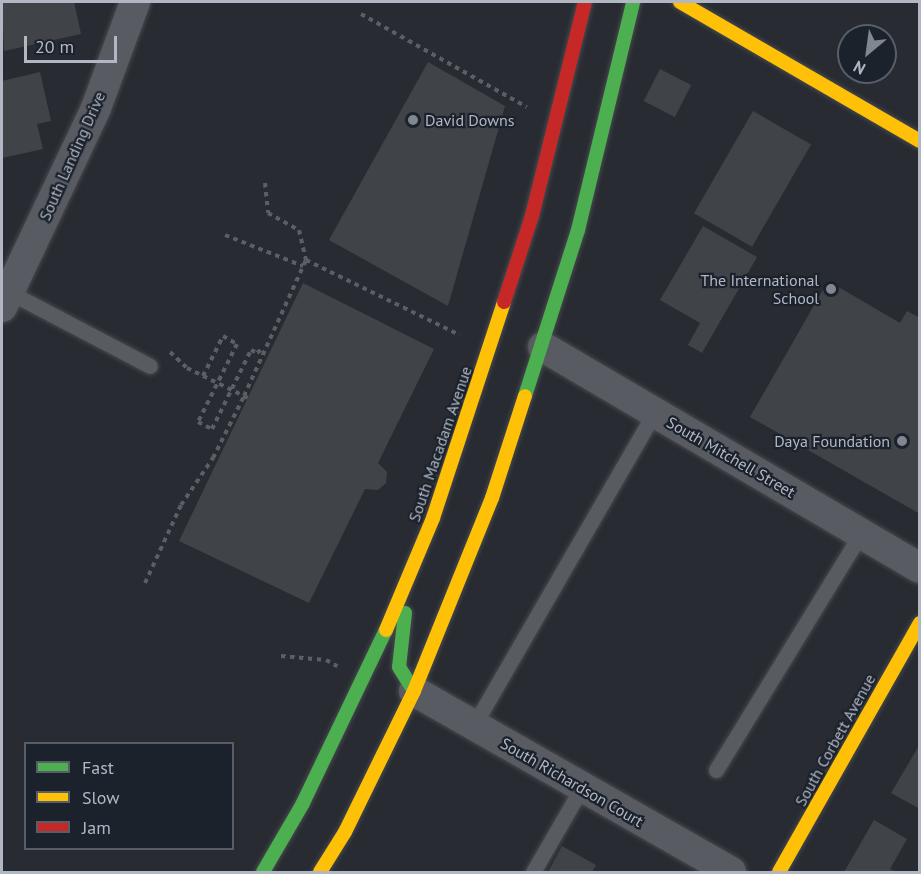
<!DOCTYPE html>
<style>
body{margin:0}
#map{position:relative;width:921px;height:874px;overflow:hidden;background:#282c32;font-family:"PT Sans",sans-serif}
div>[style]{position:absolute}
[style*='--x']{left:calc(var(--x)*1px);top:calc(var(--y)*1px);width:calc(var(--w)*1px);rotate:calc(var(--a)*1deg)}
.building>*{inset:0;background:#404449;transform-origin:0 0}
.path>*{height:4px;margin-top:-2px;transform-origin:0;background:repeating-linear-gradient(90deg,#5b5f65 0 4.5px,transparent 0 9px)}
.roads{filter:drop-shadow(0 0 2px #46484d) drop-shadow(0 0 2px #46484d)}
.lane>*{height:15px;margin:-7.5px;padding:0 7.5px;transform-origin:7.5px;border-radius:7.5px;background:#585b61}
.street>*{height:30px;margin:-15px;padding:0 15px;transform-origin:15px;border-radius:15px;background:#585b61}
.fast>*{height:14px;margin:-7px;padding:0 7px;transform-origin:7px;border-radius:7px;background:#4caf50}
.slow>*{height:14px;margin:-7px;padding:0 7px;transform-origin:7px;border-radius:7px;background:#ffc107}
.jam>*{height:14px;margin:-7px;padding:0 7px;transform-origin:7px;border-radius:7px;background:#c62828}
.dots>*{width:16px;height:16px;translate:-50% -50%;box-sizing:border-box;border:3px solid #1c222c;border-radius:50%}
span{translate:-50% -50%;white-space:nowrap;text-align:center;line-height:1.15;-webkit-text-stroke:4.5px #1c222c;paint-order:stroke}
.poi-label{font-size:16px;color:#b1b8c4}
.left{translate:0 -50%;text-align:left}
.right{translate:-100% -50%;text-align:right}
.street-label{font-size:16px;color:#b1b8c4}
.frame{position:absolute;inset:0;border:3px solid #b1b8c4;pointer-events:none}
.legend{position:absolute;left:24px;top:742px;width:210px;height:108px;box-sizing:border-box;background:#1c222c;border:2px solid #585e69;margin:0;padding:8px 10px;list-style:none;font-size:18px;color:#b1b8c4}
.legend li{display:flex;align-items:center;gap:12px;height:30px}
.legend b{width:30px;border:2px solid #585e69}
.north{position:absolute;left:837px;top:24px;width:60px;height:60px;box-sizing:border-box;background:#1c222c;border:2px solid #585e69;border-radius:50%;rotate:209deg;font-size:16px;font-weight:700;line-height:24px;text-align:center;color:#b1b8c4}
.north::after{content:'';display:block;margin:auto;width:21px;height:27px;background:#818791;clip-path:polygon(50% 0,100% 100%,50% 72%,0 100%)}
.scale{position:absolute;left:24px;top:36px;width:93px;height:27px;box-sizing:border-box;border:3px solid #b1b8c4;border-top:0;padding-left:8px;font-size:18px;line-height:21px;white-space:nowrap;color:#b1b8c4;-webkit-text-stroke:4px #1c222c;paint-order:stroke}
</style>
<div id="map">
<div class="building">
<i style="clip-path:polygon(2px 2px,74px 2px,81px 34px,4px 51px)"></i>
<i style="clip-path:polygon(428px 62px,505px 106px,448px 306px,329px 240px)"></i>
<i style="left:660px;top:69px;width:35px;height:36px;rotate:27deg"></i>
<i style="clip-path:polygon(40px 72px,51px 121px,37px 124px,43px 149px,2px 158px,2px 81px)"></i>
<i style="left:753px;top:111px;width:67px;height:118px;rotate:30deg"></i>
<i style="clip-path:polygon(703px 226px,757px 257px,702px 353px,688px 345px,700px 323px,660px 300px)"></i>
<i style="clip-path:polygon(828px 281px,900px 323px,907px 311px,920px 318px,920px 514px,750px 417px)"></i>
<i style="clip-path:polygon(303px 283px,434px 349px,378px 463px,387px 472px,386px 483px,378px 490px,365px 489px,309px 603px,179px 541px)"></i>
<i style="clip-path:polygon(920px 744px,920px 809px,891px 793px)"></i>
<i style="clip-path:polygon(874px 820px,907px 839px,890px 869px,896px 872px,844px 872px)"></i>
<i style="clip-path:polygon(562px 846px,596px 865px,592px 872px,548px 872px)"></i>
</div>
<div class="path">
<i style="--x:361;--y:14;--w:190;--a:29.3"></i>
<i style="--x:265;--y:183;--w:30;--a:84"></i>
<i style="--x:268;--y:213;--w:35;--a:29"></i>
<i style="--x:299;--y:230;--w:31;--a:77"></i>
<i style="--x:225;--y:235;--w:84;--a:21.7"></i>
<i style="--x:170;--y:352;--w:23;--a:43"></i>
<i style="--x:187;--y:368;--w:68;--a:26.2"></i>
<i style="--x:203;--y:376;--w:45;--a:-63.4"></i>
<i style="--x:223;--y:336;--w:16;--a:30"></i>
<i style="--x:237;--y:344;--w:87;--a:116.6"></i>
<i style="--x:198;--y:422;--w:16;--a:27"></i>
<i style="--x:212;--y:429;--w:88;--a:-63.7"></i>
<i style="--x:251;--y:350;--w:7;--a:27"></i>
<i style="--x:257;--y:353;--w:8;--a:-40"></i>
<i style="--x:145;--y:583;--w:86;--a:-65.2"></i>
<i style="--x:181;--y:505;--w:57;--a:-55.8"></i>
<i style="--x:213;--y:458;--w:69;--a:-63.4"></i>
<i style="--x:244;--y:396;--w:149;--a:-65.5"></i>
<i style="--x:306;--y:260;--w:171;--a:26"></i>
<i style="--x:281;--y:656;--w:45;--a:5.1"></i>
<i style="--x:326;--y:660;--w:13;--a:29"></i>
</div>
<div class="roads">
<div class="lane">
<i style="--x:9;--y:292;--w:159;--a:27.7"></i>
<i style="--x:474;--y:725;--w:360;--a:-60"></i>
<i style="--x:716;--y:770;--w:278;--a:-58.5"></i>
<i style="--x:533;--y:872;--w:98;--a:-60"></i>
</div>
<div class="street">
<i style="--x:2;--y:307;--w:220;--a:-64.7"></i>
<i style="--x:96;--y:108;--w:113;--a:-69.8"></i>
<i style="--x:543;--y:347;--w:437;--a:30.4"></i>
<i style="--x:414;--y:691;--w:365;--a:29.7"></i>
</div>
<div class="fast">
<i style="--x:525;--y:396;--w:174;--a:-72.3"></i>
<i style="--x:578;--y:230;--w:235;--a:-76.4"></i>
<i style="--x:405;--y:613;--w:54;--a:96.3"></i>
<i style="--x:399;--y:667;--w:28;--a:58"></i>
<i style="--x:263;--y:872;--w:78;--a:-59.8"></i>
<i style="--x:302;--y:805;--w:194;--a:-64.4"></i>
</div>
<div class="slow">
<i style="--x:680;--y:2;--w:277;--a:30.1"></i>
<i style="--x:386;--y:630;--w:121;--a:-67.2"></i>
<i style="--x:433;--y:518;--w:227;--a:-71.8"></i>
<i style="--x:320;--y:872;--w:47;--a:-58"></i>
<i style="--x:345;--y:832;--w:157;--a:-63.9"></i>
<i style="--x:414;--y:691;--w:208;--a:-68"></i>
<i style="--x:492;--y:498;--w:107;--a:-72.1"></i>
<i style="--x:779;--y:872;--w:286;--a:-60.5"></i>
</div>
<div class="jam">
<i style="--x:504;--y:302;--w:90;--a:-72"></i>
<i style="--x:532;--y:216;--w:220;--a:-76.1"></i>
</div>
</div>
<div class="dots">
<i style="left:413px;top:120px;background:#818791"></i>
<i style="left:831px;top:289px;background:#818791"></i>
<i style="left:902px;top:441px;background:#818791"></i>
</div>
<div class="poi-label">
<span class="left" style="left:425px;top:120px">David Downs</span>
<span class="right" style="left:819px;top:289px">The International<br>School</span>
<span class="right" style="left:890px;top:441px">Daya Foundation</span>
</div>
<div class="street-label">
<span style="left:72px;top:156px;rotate:-66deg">South Landing Drive</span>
<span style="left:440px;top:444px;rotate:-71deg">South Macadam Avenue</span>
<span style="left:731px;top:457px;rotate:30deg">South Mitchell Street</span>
<span style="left:835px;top:740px;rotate:-61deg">South Corbett Avenue</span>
<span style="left:572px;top:782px;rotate:30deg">South Richardson Court</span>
</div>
<div class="frame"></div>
<ul class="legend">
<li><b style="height:8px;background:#4caf50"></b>Fast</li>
<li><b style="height:8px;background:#ffc107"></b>Slow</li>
<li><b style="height:8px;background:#c62828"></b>Jam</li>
</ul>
<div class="north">N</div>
<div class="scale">20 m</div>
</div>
